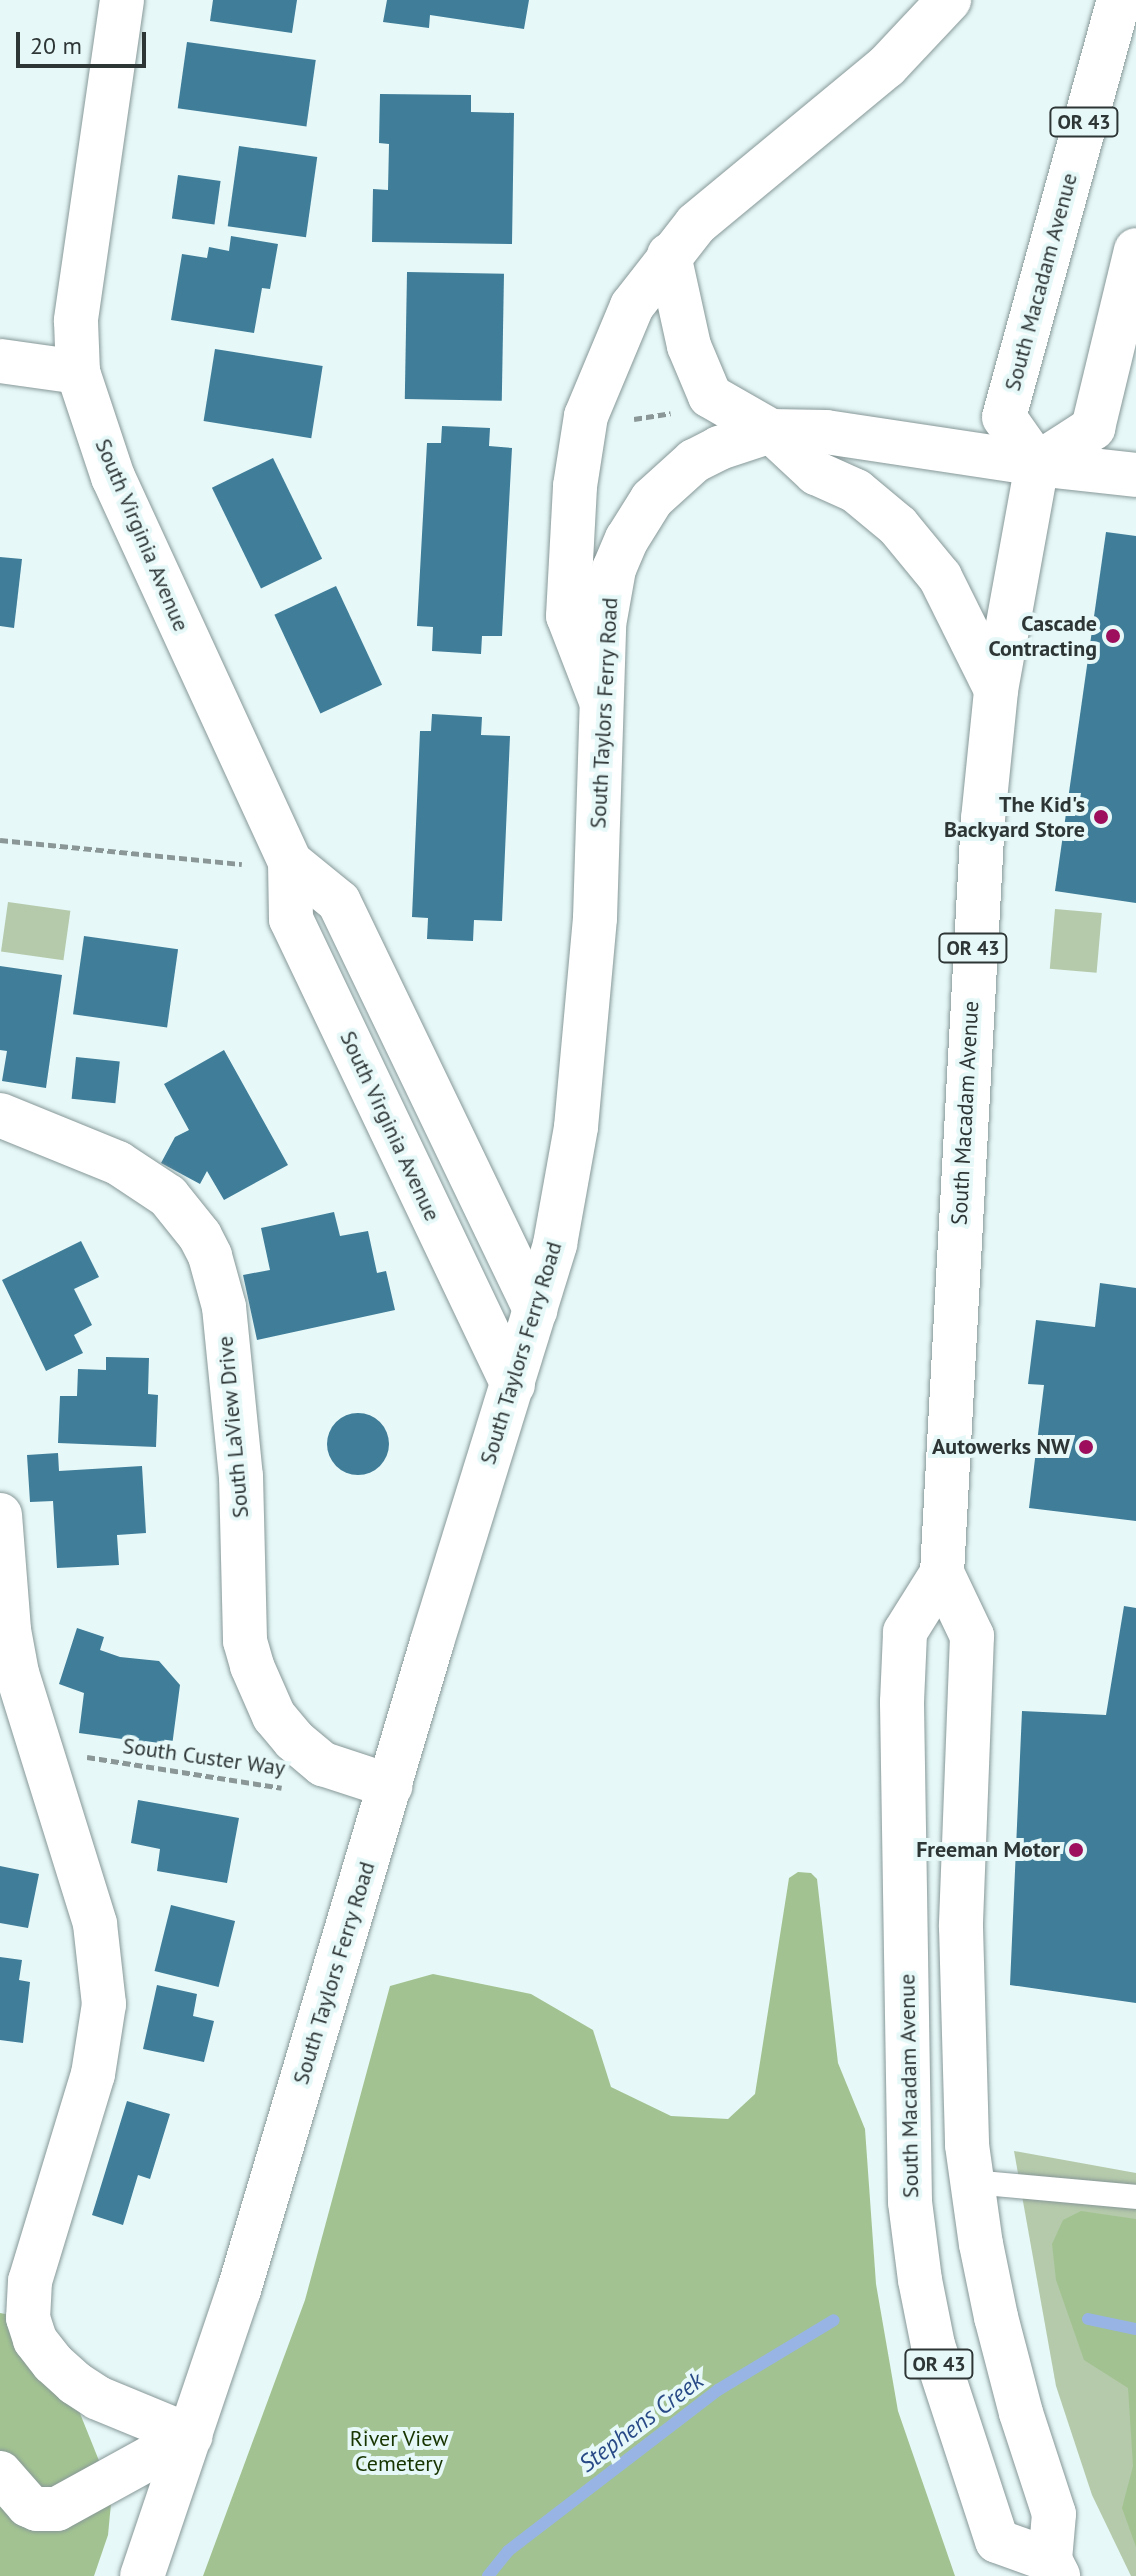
<!DOCTYPE html>
<style>
body{margin:0}
#map{position:relative;width:1136px;height:2576px;overflow:hidden;background:#e6f8f8;font-family:"PT Sans",sans-serif}
div>[style]{position:absolute}
[style*='--x']{left:calc(var(--x)*1px);top:calc(var(--y)*1px);width:calc(var(--w)*1px);rotate:calc(var(--a)*1deg)}
.green>*{inset:0;background:#b5caab;transform-origin:0 0}
.forest>*{inset:0;background:#a2c391}
.stream>*{height:12px;margin:-6px;padding:0 6px;transform-origin:6px;border-radius:6px;background:#97b4e5}
.building>*{inset:0;background:#3f7d99;transform-origin:0 0}
.round{border-radius:50%}
.path>*{height:5px;margin-top:-2.5px;transform-origin:0;background:repeating-linear-gradient(90deg,#8b9797 0 8px,transparent 0 12px)}
.roads{filter:drop-shadow(0 0 2px #889898) drop-shadow(0 0 2px #889898)}
.lane>*{height:24px;margin:-12px;padding:0 12px;transform-origin:12px;border-radius:12px;background:#fff}
.street>*{height:44px;margin:-22px;padding:0 22px;transform-origin:22px;border-radius:22px;background:#fff}
.secondary>*{height:44px;margin:-22px;padding:0 22px;transform-origin:22px;border-radius:22px;background:#fff}
.primary>*{height:44px;margin:-22px;padding:0 22px;transform-origin:22px;border-radius:22px;background:#fff}
.dots>*{width:22px;height:22px;translate:-50% -50%;box-sizing:border-box;border:4px solid #e6f8f8;border-radius:50%}
span{translate:-50% -50%;white-space:nowrap;text-align:center;line-height:1.15;-webkit-text-stroke:8px #e6f8f8;paint-order:stroke}
.shield-label span{padding:2px 6px;background:#e6f8f8;border:2px solid;border-radius:6px;-webkit-text-stroke-width:0}
.shield-label{font-size:20px;color:#2e3535;font-weight:700}
.street-label{font-size:22px;color:#2e3535}
.poi-label{font-size:22px;color:#2e3535;font-weight:700}
.right{translate:-100% -50%;text-align:right}
.park-label{font-size:22px;color:#173500}
.water-label{font-size:24px;color:#284a86;font-style:italic}
.scale{position:absolute;left:16px;top:32px;width:130px;height:36px;box-sizing:border-box;border:4px solid #2e3535;border-top:0;padding-left:10px;font-size:24px;line-height:28px;white-space:nowrap;color:#2e3535;-webkit-text-stroke:6px #e6f8f8;paint-order:stroke}
</style>
<div id="map">
<div class="green">
<i style="left:8px;top:902px;width:63px;height:50px;rotate:8deg"></i>
<i style="left:1055px;top:909px;width:47px;height:60px;rotate:5deg"></i>
<i style="clip-path:polygon(1014px 2151px,1136px 2173px,1136px 2576px,1131px 2576px,1092px 2495px,1056px 2386px)"></i>
</div>
<div class="forest">
<i style="clip-path:polygon(798px 1872px,811px 1873px,817px 1879px,838px 2063px,865px 2129px,876px 2284px,898px 2411px,955px 2576px,203px 2576px,305px 2300px,390px 1986px,433px 1974px,531px 1994px,593px 2030px,611px 2087px,671px 2116px,728px 2119px,755px 2094px,789px 1878px)"></i>
<i style="clip-path:polygon(1081px 2211px,1136px 2219px,1136px 2547px,1122px 2508px,1133px 2466px,1128px 2388px,1084px 2360px,1056px 2280px,1052px 2244px,1063px 2220px)"></i>
<i style="clip-path:polygon(0 2313px,11px 2315px,73px 2396px,112px 2493px,108px 2535px,94px 2576px,0 2576px)"></i>
</div>
<div class="stream">
<i style="--x:1088;--y:2319;--w:49;--a:11.8"></i>
<i style="--x:488;--y:2576;--w:32;--a:-51"></i>
<i style="--x:508;--y:2551;--w:265;--a:-37.5"></i>
<i style="--x:718;--y:2390;--w:135;--a:-31.1"></i>
</div>
<div class="building">
<i style="clip-path:polygon(213px 0,297px 0,292px 33px,210px 21px)"></i>
<i style="clip-path:polygon(387px 0,529px 0,524px 29px,430px 15px,429px 28px,383px 22px)"></i>
<i style="left:187px;top:42px;width:130px;height:67px;rotate:8deg"></i>
<i style="clip-path:polygon(380px 94px,471px 95px,471px 112px,514px 113px,512px 244px,372px 242px,373px 189px,388px 190px,389px 144px,379px 143px)"></i>
<i style="left:239px;top:146px;width:79px;height:81px;rotate:8deg"></i>
<i style="left:178px;top:175px;width:43px;height:44px;rotate:8deg"></i>
<i style="clip-path:polygon(231px 236px,278px 244px,270px 289px,262px 288px,254px 333px,171px 320px,182px 254px,207px 258px,209px 247px,229px 251px)"></i>
<i style="left:407px;top:272px;width:97px;height:127px;rotate:1deg"></i>
<i style="left:215px;top:349px;width:109px;height:73px;rotate:9deg"></i>
<i style="clip-path:polygon(442px 426px,490px 428px,489px 446px,512px 448px,502px 636px,482px 636px,481px 654px,432px 651px,433px 627px,417px 626px,427px 443px,441px 443px)"></i>
<i style="left:273px;top:458px;width:112px;height:68px;rotate:64deg"></i>
<i style="clip-path:polygon(1106px 532px,1136px 536px,1136px 903px,1055px 891px)"></i>
<i style="clip-path:polygon(0 557px,22px 559px,14px 628px,0 626px)"></i>
<i style="left:336px;top:586px;width:109px;height:68px;rotate:65deg"></i>
<i style="clip-path:polygon(432px 714px,482px 717px,481px 735px,510px 736px,502px 921px,474px 920px,473px 941px,427px 939px,428px 918px,412px 917px,420px 731px,431px 731px)"></i>
<i style="left:84px;top:936px;width:95px;height:79px;rotate:8deg"></i>
<i style="clip-path:polygon(0 966px,62px 975px,46px 1088px,2px 1081px,7px 1051px,0 1050px)"></i>
<i style="clip-path:polygon(224px 1050px,288px 1165px,224px 1200px,207px 1171px,200px 1184px,161px 1163px,175px 1137px,189px 1130px,164px 1084px)"></i>
<i style="left:76px;top:1057px;width:44px;height:42px;rotate:6deg"></i>
<i style="clip-path:polygon(334px 1212px,340px 1236px,368px 1231px,377px 1273px,386px 1271px,395px 1310px,257px 1340px,243px 1275px,270px 1270px,261px 1228px)"></i>
<i style="clip-path:polygon(81px 1241px,99px 1277px,74px 1289px,92px 1325px,74px 1335px,83px 1353px,46px 1371px,2px 1280px)"></i>
<i style="clip-path:polygon(1100px 1283px,1136px 1288px,1136px 1521px,1029px 1508px,1044px 1385px,1028px 1384px,1036px 1320px,1095px 1327px)"></i>
<i style="clip-path:polygon(106px 1357px,149px 1358px,148px 1394px,158px 1395px,156px 1447px,58px 1443px,60px 1396px,77px 1396px,78px 1369px,106px 1370px)"></i>
<i class="round" style="left:327px;top:1413px;width:62px;height:62px"></i>
<i style="clip-path:polygon(58px 1453px,59px 1471px,142px 1466px,146px 1533px,117px 1535px,119px 1565px,57px 1568px,53px 1501px,30px 1502px,27px 1455px)"></i>
<i style="clip-path:polygon(1124px 1606px,1136px 1608px,1136px 2003px,1010px 1985px,1022px 1711px,1106px 1715px)"></i>
<i style="clip-path:polygon(77px 1628px,104px 1637px,100px 1650px,120px 1657px,159px 1661px,180px 1685px,172px 1746px,79px 1733px,84px 1693px,59px 1684px)"></i>
<i style="clip-path:polygon(138px 1800px,239px 1818px,227px 1883px,157px 1871px,160px 1849px,131px 1843px)"></i>
<i style="clip-path:polygon(0 1866px,39px 1874px,28px 1928px,0 1923px)"></i>
<i style="left:171px;top:1905px;width:66px;height:68px;rotate:14deg"></i>
<i style="clip-path:polygon(0 1957px,22px 1960px,19px 1980px,30px 1982px,23px 2043px,0 2040px)"></i>
<i style="clip-path:polygon(157px 1985px,197px 1994px,193px 2016px,214px 2021px,204px 2062px,143px 2049px)"></i>
<i style="clip-path:polygon(127px 2101px,170px 2114px,150px 2179px,138px 2175px,123px 2225px,92px 2215px)"></i>
</div>
<div class="path">
<i style="--x:634;--y:419;--w:37;--a:-9"></i>
<i style="--x:0;--y:840;--w:243;--a:5.7"></i>
<i style="--x:87;--y:1757;--w:197;--a:9"></i>
</div>
<div class="roads">
<div class="lane">
<i style="--x:972;--y:2182;--w:165;--a:5.2"></i>
</div>
<div class="street">
<i style="--x:122;--y:0;--w:324;--a:98.2"></i>
<i style="--x:76;--y:321;--w:51;--a:87.8"></i>
<i style="--x:78;--y:372;--w:111;--a:71.6"></i>
<i style="--x:113;--y:477;--w:424;--a:65.3"></i>
<i style="--x:290;--y:862;--w:57;--a:89"></i>
<i style="--x:291;--y:919;--w:516;--a:64.53"></i>
<i style="--x:0;--y:361;--w:79;--a:8"></i>
<i style="--x:1037;--y:464;--w:100;--a:6.3"></i>
<i style="--x:290;--y:862;--w:63;--a:39.2"></i>
<i style="--x:339;--y:902;--w:453;--a:64.3"></i>
<i style="--x:0;--y:1115;--w:127;--a:22.1"></i>
<i style="--x:118;--y:1163;--w:60;--a:33.4"></i>
<i style="--x:168;--y:1196;--w:51;--a:51.3"></i>
<i style="--x:200;--y:1236;--w:22;--a:63"></i>
<i style="--x:210;--y:1256;--w:53;--a:74.6"></i>
<i style="--x:224;--y:1307;--w:170;--a:84.3"></i>
<i style="--x:241;--y:1476;--w:165;--a:88.6"></i>
<i style="--x:245;--y:1641;--w:26;--a:74"></i>
<i style="--x:252;--y:1666;--w:55;--a:66.3"></i>
<i style="--x:274;--y:1716;--w:31;--a:50"></i>
<i style="--x:294;--y:1740;--w:38;--a:40"></i>
<i style="--x:323;--y:1764;--w:71;--a:18.2"></i>
<i style="--x:0;--y:1515;--w:115;--a:85.5"></i>
<i style="--x:9;--y:1630;--w:44;--a:79.5"></i>
<i style="--x:17;--y:1673;--w:263;--a:72.7"></i>
<i style="--x:95;--y:1924;--w:81;--a:83.6"></i>
<i style="--x:104;--y:2004;--w:71;--a:98.9"></i>
<i style="--x:93;--y:2074;--w:216;--a:106.9"></i>
<i style="--x:30;--y:2281;--w:37;--a:93"></i>
<i style="--x:28;--y:2318;--w:23;--a:72"></i>
<i style="--x:35;--y:2340;--w:29;--a:52"></i>
<i style="--x:53;--y:2363;--w:30;--a:42"></i>
<i style="--x:75;--y:2383;--w:27;--a:33"></i>
<i style="--x:98;--y:2398;--w:100;--a:22.4"></i>
<i style="--x:0;--y:2473;--w:43;--a:48.8"></i>
<i style="--x:28;--y:2505;--w:10;--a:24"></i>
<i style="--x:37;--y:2509;--w:20;--a:0"></i>
<i style="--x:57;--y:2509;--w:152;--a:-28.8"></i>
</div>
<div class="secondary">
<i style="--x:142;--y:2576;--w:302;--a:-71.3"></i>
<i style="--x:239;--y:2290;--w:676;--a:-73.41"></i>
<i style="--x:432;--y:1642;--w:417;--a:-72.8"></i>
<i style="--x:555;--y:1244;--w:119;--a:-79.8"></i>
<i style="--x:576;--y:1127;--w:210;--a:-84.8"></i>
<i style="--x:595;--y:918;--w:293;--a:-88.2"></i>
<i style="--x:604;--y:625;--w:57;--a:-79.9"></i>
<i style="--x:614;--y:569;--w:33;--a:-67"></i>
<i style="--x:627;--y:539;--w:47;--a:-58"></i>
<i style="--x:652;--y:499;--w:57;--a:-42.1"></i>
<i style="--x:694;--y:461;--w:28;--a:-27"></i>
<i style="--x:719;--y:448;--w:55;--a:-18.1"></i>
<i style="--x:771;--y:431;--w:55;--a:1"></i>
<i style="--x:826;--y:432;--w:213;--a:8.6"></i>
</div>
<div class="primary">
<i style="--x:669;--y:255;--w:93;--a:77.6"></i>
<i style="--x:689;--y:346;--w:54;--a:67.2"></i>
<i style="--x:710;--y:396;--w:70;--a:29.8"></i>
<i style="--x:771;--y:431;--w:62;--a:43"></i>
<i style="--x:816;--y:473;--w:44;--a:24.2"></i>
<i style="--x:856;--y:491;--w:55;--a:39.8"></i>
<i style="--x:898;--y:526;--w:66;--a:50.5"></i>
<i style="--x:940;--y:577;--w:126;--a:63.6"></i>
<i style="--x:1037;--y:464;--w:67;--a:-32.7"></i>
<i style="--x:1093;--y:428;--w:183;--a:-76.4"></i>
<i style="--x:601;--y:701;--w:91;--a:-111.2"></i>
<i style="--x:568;--y:616;--w:130;--a:-86.9"></i>
<i style="--x:575;--y:486;--w:71;--a:-81.1"></i>
<i style="--x:586;--y:416;--w:119;--a:-67.3"></i>
<i style="--x:632;--y:306;--w:104;--a:-52"></i>
<i style="--x:696;--y:224;--w:248;--a:-39.6"></i>
<i style="--x:887;--y:66;--w:91;--a:-46.8"></i>
<i style="--x:942;--y:1573;--w:70;--a:64.5"></i>
<i style="--x:972;--y:1636;--w:291;--a:92.2"></i>
<i style="--x:961;--y:1927;--w:218;--a:88.4"></i>
<i style="--x:967;--y:2145;--w:100;--a:82"></i>
<i style="--x:981;--y:2244;--w:75;--a:78.4"></i>
<i style="--x:996;--y:2317;--w:99;--a:75.4"></i>
<i style="--x:1021;--y:2413;--w:106;--a:71.9"></i>
<i style="--x:1054;--y:2514;--w:46;--a:95"></i>
<i style="--x:1050;--y:2560;--w:18;--a:63"></i>
<i style="--x:1050;--y:2560;--w:56;--a:-160.3"></i>
<i style="--x:997;--y:2541;--w:206;--a:-108.1"></i>
<i style="--x:933;--y:2345;--w:66;--a:-101.3"></i>
<i style="--x:920;--y:2280;--w:79;--a:-97.3"></i>
<i style="--x:910;--y:2202;--w:500;--a:-90.92"></i>
<i style="--x:902;--y:1702;--w:70;--a:-87.5"></i>
<i style="--x:905;--y:1632;--w:70;--a:-57.9"></i>
<i style="--x:942;--y:1573;--w:755;--a:-86.89"></i>
<i style="--x:983;--y:819;--w:130;--a:-84.2"></i>
<i style="--x:996;--y:690;--w:230;--a:-79.7"></i>
<i style="--x:1037;--y:464;--w:57;--a:-125.1"></i>
<i style="--x:1004;--y:417;--w:433;--a:-74.6"></i>
</div>
</div>
<div class="dots">
<i style="left:1113px;top:636px;background:#9d0f5c"></i>
<i style="left:1101px;top:817px;background:#9d0f5c"></i>
<i style="left:1086px;top:1447px;background:#9d0f5c"></i>
<i style="left:1076px;top:1850px;background:#9d0f5c"></i>
</div>
<div class="shield-label">
<span style="left:1084px;top:122px">OR 43</span>
<span style="left:973px;top:948px">OR 43</span>
<span style="left:939px;top:2364px">OR 43</span>
</div>
<div class="street-label">
<span style="left:1041px;top:282px;rotate:-75deg">South Macadam Avenue</span>
<span style="left:142px;top:535px;rotate:67deg">South Virginia Avenue</span>
<span style="left:604px;top:713px;rotate:-87deg">South Taylors Ferry Road</span>
<span style="left:965px;top:1113px;rotate:-87deg">South Macadam Avenue</span>
<span style="left:390px;top:1126px;rotate:65deg">South Virginia Avenue</span>
<span style="left:521px;top:1353px;rotate:-73deg">South Taylors Ferry Road</span>
<span style="left:233px;top:1427px;rotate:-95deg">South LaView Drive</span>
<span style="left:204px;top:1757px;rotate:8deg">South Custer Way</span>
<span style="left:334px;top:1973px;rotate:-73deg">South Taylors Ferry Road</span>
<span style="left:909px;top:2086px;rotate:-91deg">South Macadam Avenue</span>
</div>
<div class="poi-label">
<span class="right" style="left:1097px;top:636px">Cascade<br>Contracting</span>
<span class="right" style="left:1085px;top:817px">The Kid's<br>Backyard Store</span>
<span class="right" style="left:1070px;top:1447px">Autowerks NW</span>
<span class="right" style="left:1060px;top:1850px">Freeman Motor</span>
</div>
<div class="park-label">
<span style="left:399px;top:2451px">River View<br>Cemetery</span>
</div>
<div class="water-label">
<span style="left:641px;top:2422px;rotate:-37deg">Stephens Creek</span>
</div>
<div class="scale">20 m</div>
</div>
